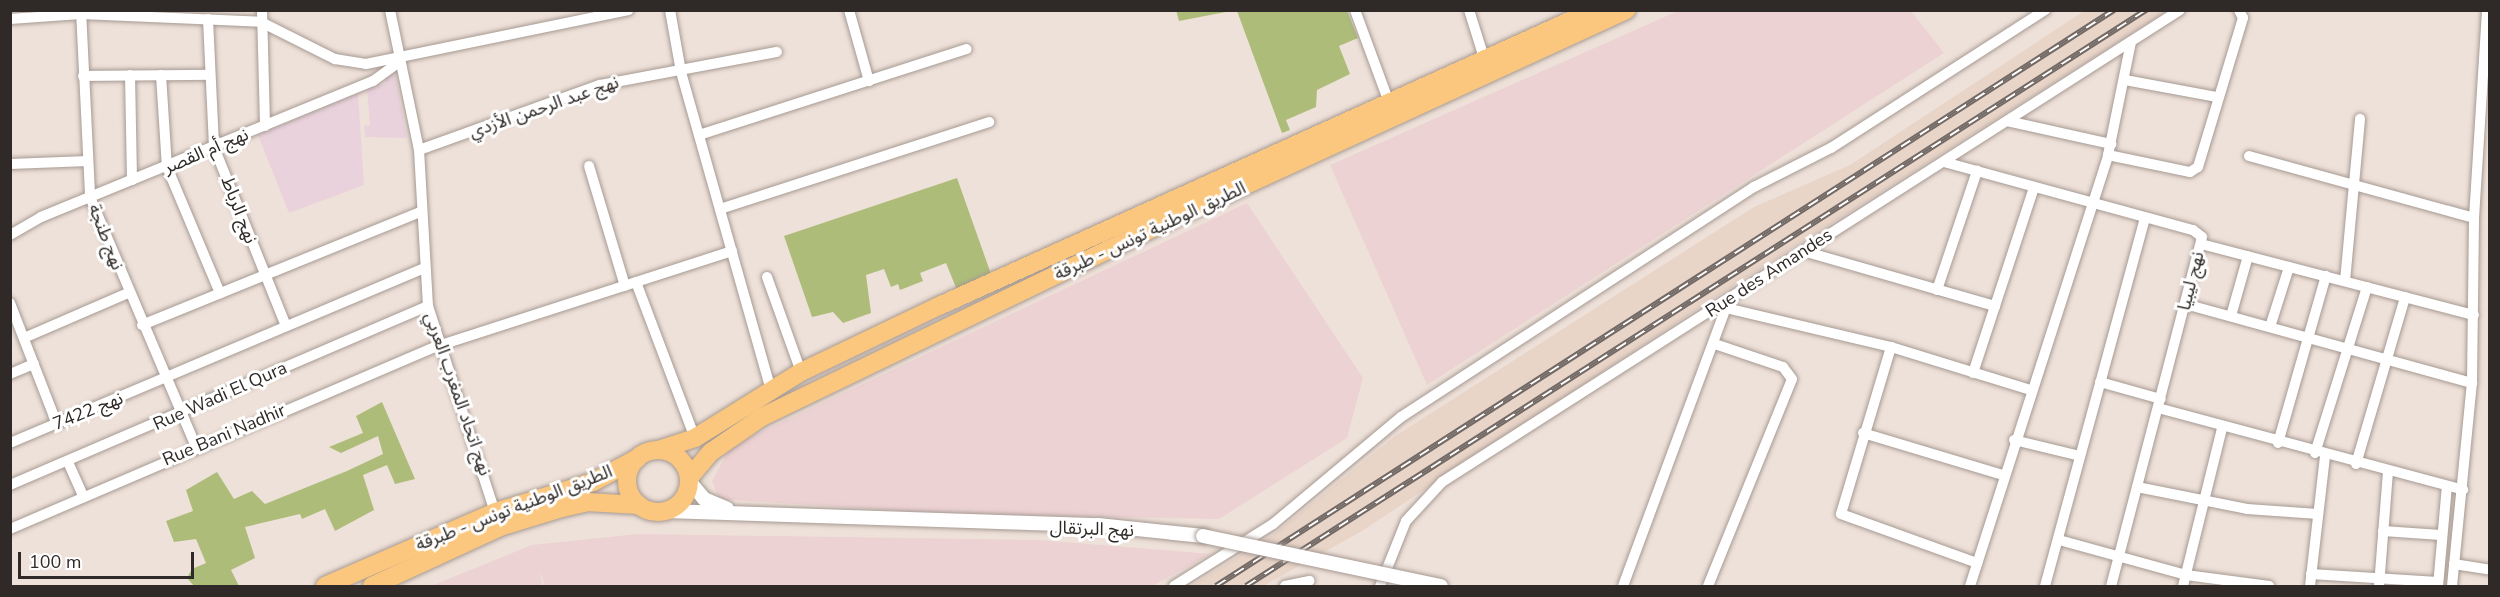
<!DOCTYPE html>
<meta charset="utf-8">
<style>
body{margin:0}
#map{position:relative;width:2500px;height:597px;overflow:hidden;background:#eee1d9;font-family:"Nunito Sans","Noto Sans Arabic",sans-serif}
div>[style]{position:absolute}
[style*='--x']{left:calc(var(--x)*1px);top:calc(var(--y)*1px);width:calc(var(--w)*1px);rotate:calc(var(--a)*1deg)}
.built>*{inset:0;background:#e9d4c8}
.industrial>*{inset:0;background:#edd2d3}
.education>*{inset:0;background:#ead2dd}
.green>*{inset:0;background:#adbd79}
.roads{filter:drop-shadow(0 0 2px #a69a93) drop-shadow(0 0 2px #a69a93)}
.minor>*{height:10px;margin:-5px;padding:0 5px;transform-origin:5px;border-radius:5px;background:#fff}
.tertiary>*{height:14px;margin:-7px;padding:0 7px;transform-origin:7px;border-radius:7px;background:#fff}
.primary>*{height:18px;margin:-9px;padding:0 9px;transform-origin:9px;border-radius:9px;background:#fbc77e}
.primary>.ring{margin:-9px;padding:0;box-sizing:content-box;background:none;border:18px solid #fbc77e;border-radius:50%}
.rail>*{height:6px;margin-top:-3px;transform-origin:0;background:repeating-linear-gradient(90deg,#fff 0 11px,#716965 0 22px);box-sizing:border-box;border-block:2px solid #716965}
.bridges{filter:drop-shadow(0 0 2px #a69a93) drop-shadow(0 0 2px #a69a93)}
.tertiary-bridge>*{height:14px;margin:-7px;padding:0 7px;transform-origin:7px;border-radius:7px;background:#fff}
span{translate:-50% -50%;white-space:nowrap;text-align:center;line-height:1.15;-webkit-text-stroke:6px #fff;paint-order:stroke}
.street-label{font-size:18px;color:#2f2a28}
.frame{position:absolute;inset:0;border:12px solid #2f2a28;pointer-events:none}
.scale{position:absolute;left:18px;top:552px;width:176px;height:27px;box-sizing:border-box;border:3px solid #2f2a28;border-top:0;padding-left:8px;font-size:18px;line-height:21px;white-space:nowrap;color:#2f2a28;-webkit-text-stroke:4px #fff;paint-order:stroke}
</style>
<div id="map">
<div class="built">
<i style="clip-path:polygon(2084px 11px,2167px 11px,1714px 298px,1362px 531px,1263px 586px,1191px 586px,1274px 534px,1395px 436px,1754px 207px,1850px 165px)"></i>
</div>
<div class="industrial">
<i style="clip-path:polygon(1678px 11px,1911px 11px,1944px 53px,1427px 385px,1330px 165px)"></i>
<i style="clip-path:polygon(1247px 203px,1363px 378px,1347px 438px,1219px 519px,951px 514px,719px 499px,712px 481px,731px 446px)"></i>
<i style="clip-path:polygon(638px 534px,1040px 540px,1211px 554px,1152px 586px,545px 586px,539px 568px,543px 586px,431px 586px,532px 545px)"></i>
</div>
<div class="education">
<i style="clip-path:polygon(395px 73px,407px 138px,365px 137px,364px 126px,370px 125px,367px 88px,386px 83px,384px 76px)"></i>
<i style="clip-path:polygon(358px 93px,364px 185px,289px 213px,258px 135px)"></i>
</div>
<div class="green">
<i style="clip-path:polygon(1176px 10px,1231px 10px,1231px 11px,1179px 21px)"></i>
<i style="clip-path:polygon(1237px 11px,1347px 11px,1358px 38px,1339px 46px,1350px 74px,1317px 90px,1316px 107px,1286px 120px,1290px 130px,1282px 133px)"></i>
<i style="clip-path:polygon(957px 178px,991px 274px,957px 290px,946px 263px,920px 273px,923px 281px,900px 290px,898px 284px,891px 287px,884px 269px,866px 275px,871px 313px,843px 323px,833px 312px,812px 317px,784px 236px)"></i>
<i style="clip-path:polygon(382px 402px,415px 479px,395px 484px,387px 465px,363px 475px,374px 510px,335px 531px,325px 509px,302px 519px,300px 514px,245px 527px,255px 558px,231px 570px,239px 586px,194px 586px,187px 578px,192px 569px,206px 563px,196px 539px,174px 542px,166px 521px,193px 511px,186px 490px,217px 472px,234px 499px,252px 491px,265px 504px,347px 471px,383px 454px,378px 436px,341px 453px,329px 447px,363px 433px,356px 416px)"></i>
</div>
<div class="roads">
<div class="minor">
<i style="--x:81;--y:10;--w:187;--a:87.2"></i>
<i style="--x:90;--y:197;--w:272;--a:67"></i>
<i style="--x:262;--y:10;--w:116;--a:88.5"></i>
<i style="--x:390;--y:10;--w:143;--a:78.3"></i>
<i style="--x:419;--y:150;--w:156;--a:86.7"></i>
<i style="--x:428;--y:306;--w:220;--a:72"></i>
<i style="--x:670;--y:10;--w:63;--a:79.9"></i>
<i style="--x:681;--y:72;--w:330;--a:74.2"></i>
<i style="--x:849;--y:10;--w:74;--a:74.3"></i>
<i style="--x:1355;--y:10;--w:101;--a:69.8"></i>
<i style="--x:1469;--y:10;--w:53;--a:72.6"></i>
<i style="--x:10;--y:19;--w:71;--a:-4"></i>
<i style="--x:81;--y:14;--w:180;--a:2.5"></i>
<i style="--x:261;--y:22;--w:83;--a:26.6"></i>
<i style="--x:335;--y:59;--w:31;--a:9"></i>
<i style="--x:366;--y:64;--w:268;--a:-11.6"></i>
<i style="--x:208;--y:19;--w:128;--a:87.3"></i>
<i style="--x:214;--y:147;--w:191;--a:68.1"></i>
<i style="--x:130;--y:75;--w:105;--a:88.9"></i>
<i style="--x:161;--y:75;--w:92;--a:86.3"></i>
<i style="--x:167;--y:167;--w:137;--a:67.2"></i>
<i style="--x:83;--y:76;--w:127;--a:-0.5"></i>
<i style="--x:2125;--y:80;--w:94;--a:10.5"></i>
<i style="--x:2007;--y:121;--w:107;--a:12.5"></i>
<i style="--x:699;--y:135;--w:281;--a:-17.8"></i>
<i style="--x:419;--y:150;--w:192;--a:-19.8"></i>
<i style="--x:600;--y:85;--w:180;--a:-10.6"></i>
<i style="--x:2108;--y:155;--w:84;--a:11.7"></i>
<i style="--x:2190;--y:172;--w:9;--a:-32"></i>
<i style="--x:2198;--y:167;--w:156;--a:-73.2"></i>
<i style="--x:2243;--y:18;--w:9;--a:-117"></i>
<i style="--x:2249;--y:156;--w:233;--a:15.4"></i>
<i style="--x:1944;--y:162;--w:258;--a:15.3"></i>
<i style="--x:2193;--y:230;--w:11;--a:38"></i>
<i style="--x:2202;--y:237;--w:361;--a:104.6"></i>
<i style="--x:10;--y:164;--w:78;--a:-2.2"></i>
<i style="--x:589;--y:166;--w:125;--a:73.3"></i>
<i style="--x:720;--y:209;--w:283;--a:-17.9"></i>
<i style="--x:10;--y:235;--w:36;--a:-30"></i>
<i style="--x:41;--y:217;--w:359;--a:-22.3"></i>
<i style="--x:373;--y:81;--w:32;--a:-36"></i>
<i style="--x:2201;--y:244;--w:282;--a:14.6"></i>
<i style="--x:1803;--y:251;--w:200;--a:16"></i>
<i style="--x:767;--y:277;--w:101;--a:70.3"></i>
<i style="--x:2345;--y:281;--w:163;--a:-84.7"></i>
<i style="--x:636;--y:282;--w:167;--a:69.3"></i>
<i style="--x:1937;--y:290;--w:126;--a:-71.4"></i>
<i style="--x:10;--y:303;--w:130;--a:68.8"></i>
<i style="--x:2185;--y:304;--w:298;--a:15.4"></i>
<i style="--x:1726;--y:308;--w:170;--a:13.3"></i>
<i style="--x:1891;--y:347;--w:146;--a:17.1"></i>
<i style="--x:2231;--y:316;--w:62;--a:-74.2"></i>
<i style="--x:142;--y:325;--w:300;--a:-22.1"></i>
<i style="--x:2270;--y:327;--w:63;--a:-72.4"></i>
<i style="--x:24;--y:338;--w:113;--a:-23.4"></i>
<i style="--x:1891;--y:347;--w:174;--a:106.7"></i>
<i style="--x:1841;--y:514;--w:145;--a:19.8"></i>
<i style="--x:1973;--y:373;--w:195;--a:-71.8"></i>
<i style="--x:10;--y:374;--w:26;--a:-23"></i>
<i style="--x:2100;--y:382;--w:63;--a:15.6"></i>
<i style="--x:2158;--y:408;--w:316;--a:15"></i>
<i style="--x:1863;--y:433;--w:146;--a:16.7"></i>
<i style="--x:2014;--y:440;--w:68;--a:13.6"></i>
<i style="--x:10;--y:443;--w:447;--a:-22.9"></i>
<i style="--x:2278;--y:443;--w:174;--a:-74"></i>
<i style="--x:2315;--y:453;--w:174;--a:-72.6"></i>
<i style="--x:68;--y:462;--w:37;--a:66"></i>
<i style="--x:2356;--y:464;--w:174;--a:-73.6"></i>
<i style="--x:10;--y:485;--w:455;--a:-23.2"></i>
<i style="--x:2137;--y:487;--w:112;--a:11.3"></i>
<i style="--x:2247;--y:509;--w:71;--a:4"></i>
<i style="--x:10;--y:529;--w:465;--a:-23.2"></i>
<i style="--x:438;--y:346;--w:309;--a:-17.9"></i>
<i style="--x:2383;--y:531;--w:58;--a:3.9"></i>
<i style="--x:2059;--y:540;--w:132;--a:15.4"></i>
<i style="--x:2186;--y:575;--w:84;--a:7.5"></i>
<i style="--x:2454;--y:564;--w:36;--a:9"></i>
<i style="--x:2311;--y:574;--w:127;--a:3.6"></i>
<i style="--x:1174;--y:586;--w:117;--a:-32.1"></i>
<i style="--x:1273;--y:524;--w:167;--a:-39.9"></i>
<i style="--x:1401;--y:417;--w:421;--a:-33.1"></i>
<i style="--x:1754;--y:187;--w:86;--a:-26.9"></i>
<i style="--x:1831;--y:148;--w:255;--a:-32.8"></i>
<i style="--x:1285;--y:586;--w:25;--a:-12"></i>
<i style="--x:1380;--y:586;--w:70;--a:-68.2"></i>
<i style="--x:1406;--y:521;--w:53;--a:-47.3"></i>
<i style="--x:1442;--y:482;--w:876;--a:-32.6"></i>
<i style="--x:1623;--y:586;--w:303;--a:-69.7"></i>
<i style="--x:1708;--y:586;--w:223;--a:-67.9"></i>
<i style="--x:1792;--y:379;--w:15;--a:-127"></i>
<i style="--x:1783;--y:367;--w:72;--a:-161.3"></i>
<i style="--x:1970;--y:586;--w:453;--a:-72.2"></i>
<i style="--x:2108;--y:155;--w:115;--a:-78.5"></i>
<i style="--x:2045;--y:586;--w:381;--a:-74.8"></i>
<i style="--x:2183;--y:586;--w:163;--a:-76.1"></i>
<i style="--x:2310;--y:586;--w:131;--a:-83.4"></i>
<i style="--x:2379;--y:586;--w:115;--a:-85.5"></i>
<i style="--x:2438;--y:586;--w:100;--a:-84.9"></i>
<i style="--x:2452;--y:586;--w:204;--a:-84.4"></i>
<i style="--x:2472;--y:383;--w:165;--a:-89.3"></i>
<i style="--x:2474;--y:218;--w:208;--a:-86.4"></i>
</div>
<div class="tertiary">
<i style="--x:689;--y:481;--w:23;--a:50"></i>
<i style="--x:704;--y:499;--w:25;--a:23"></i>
<i style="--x:666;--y:511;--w:432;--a:1.9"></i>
<i style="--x:1098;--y:525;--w:106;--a:6"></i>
</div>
<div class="primary">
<i style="--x:658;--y:450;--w:39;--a:-18"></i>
<i style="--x:695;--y:438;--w:125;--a:-31.9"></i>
<i style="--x:801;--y:372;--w:153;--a:-25.6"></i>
<i style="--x:939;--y:306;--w:719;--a:-24.32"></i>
<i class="ring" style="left:627px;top:450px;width:44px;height:44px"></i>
<i style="--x:689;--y:478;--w:34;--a:-50"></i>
<i style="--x:711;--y:452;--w:62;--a:-34.5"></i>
<i style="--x:762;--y:417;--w:472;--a:-25.8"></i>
<i style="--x:1187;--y:212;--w:484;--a:-24.7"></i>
<i style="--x:325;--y:586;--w:185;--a:-23.5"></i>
<i style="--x:495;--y:512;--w:102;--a:-17"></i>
<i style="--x:593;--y:482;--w:51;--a:-28.1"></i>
<i style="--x:372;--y:586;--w:141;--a:-24.7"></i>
<i style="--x:500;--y:527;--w:65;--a:-17"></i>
<i style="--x:562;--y:508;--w:26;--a:-13"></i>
<i style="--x:587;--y:502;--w:52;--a:3.3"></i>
</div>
</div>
<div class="rail">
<i style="--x:1216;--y:586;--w:1067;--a:-32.68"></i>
<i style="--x:1246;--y:586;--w:1069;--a:-32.62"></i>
</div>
<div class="bridges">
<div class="tertiary-bridge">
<i style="--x:1203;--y:536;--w:243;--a:11.9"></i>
</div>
</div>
<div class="street-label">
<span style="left:544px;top:107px;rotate:-19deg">نهج عبد الرحمن الأزدي</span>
<span style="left:206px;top:151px;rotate:-23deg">نهج أم القصر</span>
<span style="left:239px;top:210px;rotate:69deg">نهج الرباط</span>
<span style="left:1150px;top:231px;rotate:-25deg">الطريق الوطنية تونس - طبرقة</span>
<span style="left:106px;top:237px;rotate:69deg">نهج طنجة</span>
<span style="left:1769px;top:273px;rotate:-33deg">Rue des Amandes</span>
<span style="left:2191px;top:281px;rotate:-76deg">نهج ليبيا</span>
<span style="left:458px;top:394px;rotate:71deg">نهج اتحاد المغرب العربي</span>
<span style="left:220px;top:396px;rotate:-24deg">Rue Wadi El Qura</span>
<span style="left:88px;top:411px;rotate:-22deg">نهج 7422</span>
<span style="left:224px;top:435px;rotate:-23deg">Rue Bani Nadhir</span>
<span style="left:514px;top:508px;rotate:-21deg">الطريق الوطنية تونس - طبرقة</span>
<span style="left:1092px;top:529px;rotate:2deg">نهج البرتقال</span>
</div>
<div class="frame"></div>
<div class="scale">100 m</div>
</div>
